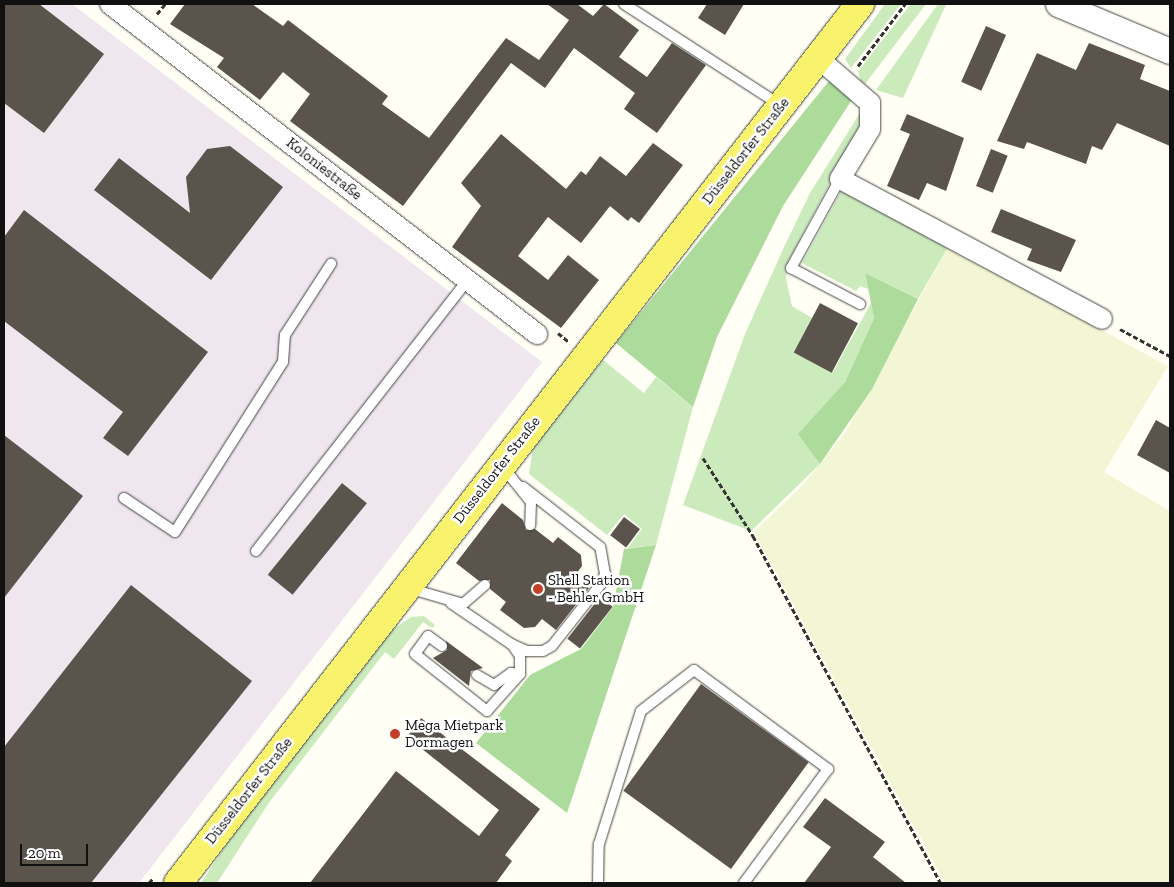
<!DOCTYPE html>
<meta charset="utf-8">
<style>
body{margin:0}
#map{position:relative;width:1174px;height:887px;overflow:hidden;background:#fffff5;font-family:"Zilla Slab",serif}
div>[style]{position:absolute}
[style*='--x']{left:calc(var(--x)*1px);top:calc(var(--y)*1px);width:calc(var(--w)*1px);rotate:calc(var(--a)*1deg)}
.industrial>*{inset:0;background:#efe6ee}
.farmland>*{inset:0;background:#f2f6d4}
.green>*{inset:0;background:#ccebbd}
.forest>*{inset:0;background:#acdb9c}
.building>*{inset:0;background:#5a544d;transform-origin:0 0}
.path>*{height:3px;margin-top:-1.5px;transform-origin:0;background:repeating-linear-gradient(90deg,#333 0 5px,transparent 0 7.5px)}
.roads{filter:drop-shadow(0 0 1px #444) drop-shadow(0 0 1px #444)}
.service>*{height:10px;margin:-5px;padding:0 5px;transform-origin:5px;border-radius:5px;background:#fff}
.minor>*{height:20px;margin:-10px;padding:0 10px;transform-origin:10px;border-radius:10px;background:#fff}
.tertiary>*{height:25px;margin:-12.5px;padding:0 12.5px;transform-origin:12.5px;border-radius:12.5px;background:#fff}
.primary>*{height:28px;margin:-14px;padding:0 14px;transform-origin:14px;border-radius:14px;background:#f8f26c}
.dots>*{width:14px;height:14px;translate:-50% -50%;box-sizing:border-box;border:2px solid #fff;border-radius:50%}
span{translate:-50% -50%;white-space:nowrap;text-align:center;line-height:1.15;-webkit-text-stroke:5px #fff;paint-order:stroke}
.street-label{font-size:15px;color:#111}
.poi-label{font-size:15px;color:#111}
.left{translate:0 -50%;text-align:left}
.frame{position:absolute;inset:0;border:5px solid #111;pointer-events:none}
.scale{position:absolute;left:20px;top:844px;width:68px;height:22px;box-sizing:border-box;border:2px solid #111;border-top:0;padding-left:6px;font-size:15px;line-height:18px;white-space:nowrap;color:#111;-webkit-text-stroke:4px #fff;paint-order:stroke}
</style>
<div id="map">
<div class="industrial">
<i style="clip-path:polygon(4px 4px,72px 4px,542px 362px,139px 883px,4px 883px)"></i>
</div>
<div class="farmland">
<i style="clip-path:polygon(948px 247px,1168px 366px,1104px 472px,1170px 511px,1170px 883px,945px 883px,754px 532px,802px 486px,845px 433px)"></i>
</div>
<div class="green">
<i style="clip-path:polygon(885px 4px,901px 4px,851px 68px,845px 59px)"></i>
<i style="clip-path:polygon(911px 4px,926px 4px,865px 84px,861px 82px,858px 71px)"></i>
<i style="clip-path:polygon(938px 4px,946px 5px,903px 98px,876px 90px)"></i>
<i style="clip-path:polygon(860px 113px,861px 125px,789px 260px,786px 278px,792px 306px,812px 318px,794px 353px,833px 372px,871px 303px,874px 318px,845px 382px,799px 434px,820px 464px,751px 531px,683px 505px,745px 334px,784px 247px,810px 193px)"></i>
<i style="clip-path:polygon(842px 190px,948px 247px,918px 299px,865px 273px,868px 289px,860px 286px,856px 291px,802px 263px)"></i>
<i style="clip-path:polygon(603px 360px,644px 393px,656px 377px,693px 407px,656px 545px,628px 548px,642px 529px,624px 514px,607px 535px,529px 474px,533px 448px)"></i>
<i style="clip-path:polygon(424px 616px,435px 625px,432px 628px,423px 622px,394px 659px,385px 652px,268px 804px,217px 883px,201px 883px,248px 811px,388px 633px,411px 617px)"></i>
</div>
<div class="forest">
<i style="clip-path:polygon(829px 81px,853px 98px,783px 206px,717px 337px,693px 407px,616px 343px)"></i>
<i style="clip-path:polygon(865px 273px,918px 299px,872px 389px,820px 464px,798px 434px,845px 382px,874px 318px)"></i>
<i style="clip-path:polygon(656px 545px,567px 813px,476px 743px,530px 675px,581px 649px,613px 607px,624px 549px)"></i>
</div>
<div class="building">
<i style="clip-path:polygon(4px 4px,39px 4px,104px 54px,44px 133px,4px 103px)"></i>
<i style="clip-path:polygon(185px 4px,252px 4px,283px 26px,288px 20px,388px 96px,382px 104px,429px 138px,506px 38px,539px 60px,569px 20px,547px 4px,577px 4px,593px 16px,604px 4px,639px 30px,619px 57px,647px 77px,672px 43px,706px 65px,657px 133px,624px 109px,635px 93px,574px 48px,545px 88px,511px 63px,403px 206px,290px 121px,310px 94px,283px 72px,260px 100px,217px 67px,224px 58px,170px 24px)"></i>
<i style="clip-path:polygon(707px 4px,744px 4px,725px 35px,698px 18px)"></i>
<i style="left:986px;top:26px;width:22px;height:61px;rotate:24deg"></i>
<i style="clip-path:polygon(1089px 43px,1145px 65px,1140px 79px,1170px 91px,1170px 146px,1117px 123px,1102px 150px,1092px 146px,1086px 164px,1027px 142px,1024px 149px,997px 141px,1037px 53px,1076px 70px)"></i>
<i style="clip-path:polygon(907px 114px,964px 138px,946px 191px,927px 183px,919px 200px,887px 186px,910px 134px,900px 130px)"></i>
<i style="clip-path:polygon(501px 134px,566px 189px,581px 171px,586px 175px,600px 156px,626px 176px,653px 143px,683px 165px,639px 223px,631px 217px,628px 221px,610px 206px,581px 243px,548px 217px,518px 256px,548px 280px,568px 255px,599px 280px,561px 328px,452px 247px,481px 206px,461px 183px)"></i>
<i style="clip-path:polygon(230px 146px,283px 187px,211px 280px,94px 190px,119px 158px,190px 213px,186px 177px,207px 149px)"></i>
<i style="left:991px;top:149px;width:18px;height:40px;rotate:22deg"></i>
<i style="clip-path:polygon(1001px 209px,1076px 240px,1061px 272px,1027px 260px,1032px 249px,991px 232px)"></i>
<i style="clip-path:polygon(24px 210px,208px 352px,128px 456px,103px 438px,123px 412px,4px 321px,4px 237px)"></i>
<i style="left:820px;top:303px;width:43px;height:56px;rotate:28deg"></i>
<i style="clip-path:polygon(1156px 420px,1170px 428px,1170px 473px,1137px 455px)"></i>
<i style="clip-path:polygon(4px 435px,83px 496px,4px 598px)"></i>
<i style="left:342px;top:483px;width:32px;height:118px;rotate:39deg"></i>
<i style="clip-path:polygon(502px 503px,523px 520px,526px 530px,535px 529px,553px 543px,558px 537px,581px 555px,582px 566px,574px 577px,589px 588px,556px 630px,542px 619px,535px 627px,524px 628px,500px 610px,506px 602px,490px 589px,490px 580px,479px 581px,456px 563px)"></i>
<i style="left:624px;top:517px;width:20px;height:23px;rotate:37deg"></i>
<i style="clip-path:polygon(131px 585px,252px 681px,91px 883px,4px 883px,4px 747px)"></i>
<i style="left:600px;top:597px;width:16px;height:53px;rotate:38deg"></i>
<i style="clip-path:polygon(446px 641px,483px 668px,471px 671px,469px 686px,433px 658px,447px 650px)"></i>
<i style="left:701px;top:684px;width:133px;height:132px;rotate:36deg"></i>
<i style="clip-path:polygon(421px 718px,540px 809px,505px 855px,512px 861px,496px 883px,310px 883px,396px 771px,479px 836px,499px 810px,407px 737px)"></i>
<i style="clip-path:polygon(825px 798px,885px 842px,873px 857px,906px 883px,804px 883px,831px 847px,803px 827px)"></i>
</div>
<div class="path">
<i style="--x:157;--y:14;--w:13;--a:-51"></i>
<i style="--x:858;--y:66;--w:78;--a:-52.8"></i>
<i style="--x:1120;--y:329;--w:57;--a:28.4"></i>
<i style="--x:558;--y:333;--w:14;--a:39"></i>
<i style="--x:703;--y:458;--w:93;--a:57.3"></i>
<i style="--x:753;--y:536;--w:395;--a:61.6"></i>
<i style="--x:149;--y:883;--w:6;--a:-51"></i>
</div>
<div class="roads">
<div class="service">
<i style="--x:624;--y:4;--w:186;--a:32.9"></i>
<i style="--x:840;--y:179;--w:102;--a:118.8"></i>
<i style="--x:791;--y:268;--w:78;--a:27.6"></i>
<i style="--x:503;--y:467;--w:45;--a:51.3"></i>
<i style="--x:531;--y:502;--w:23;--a:92"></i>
<i style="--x:124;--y:498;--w:61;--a:33.7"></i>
<i style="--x:175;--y:532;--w:201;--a:-57.6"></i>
<i style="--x:283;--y:362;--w:27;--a:-86"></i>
<i style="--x:285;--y:335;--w:85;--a:-57.1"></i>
<i style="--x:256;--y:551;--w:344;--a:-52"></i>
<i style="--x:408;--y:588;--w:57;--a:16.2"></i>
<i style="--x:463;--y:604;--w:29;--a:-41"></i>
<i style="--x:451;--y:603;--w:73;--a:34.3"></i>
<i style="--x:511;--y:644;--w:17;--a:24"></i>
<i style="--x:527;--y:651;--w:16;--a:0"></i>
<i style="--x:543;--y:651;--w:10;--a:-29"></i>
<i style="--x:552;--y:646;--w:79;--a:-51.7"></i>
<i style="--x:601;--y:584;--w:11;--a:-68"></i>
<i style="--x:605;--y:574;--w:27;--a:-100"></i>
<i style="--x:600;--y:547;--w:98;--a:-142.1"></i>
<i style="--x:442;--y:646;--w:17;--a:-144"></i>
<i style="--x:428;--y:636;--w:22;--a:126"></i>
<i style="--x:415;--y:654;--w:92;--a:38.4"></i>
<i style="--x:487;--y:711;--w:50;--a:-48.3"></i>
<i style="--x:520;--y:674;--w:18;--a:-90"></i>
<i style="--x:520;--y:656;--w:14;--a:-124"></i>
<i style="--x:477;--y:675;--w:20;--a:30"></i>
<i style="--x:494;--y:685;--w:21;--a:-35"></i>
<i style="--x:511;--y:673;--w:9;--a:6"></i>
<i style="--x:598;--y:883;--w:39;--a:-89"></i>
<i style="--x:599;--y:844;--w:139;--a:-72.5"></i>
<i style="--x:641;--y:711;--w:67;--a:-37.7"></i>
<i style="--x:694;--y:670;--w:167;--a:36.5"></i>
<i style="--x:828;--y:769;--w:142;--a:126.4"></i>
</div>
<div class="minor">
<i style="--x:110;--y:4;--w:540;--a:37.7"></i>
<i style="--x:818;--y:58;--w:69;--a:40.9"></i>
<i style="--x:870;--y:103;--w:26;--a:90"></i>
<i style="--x:870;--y:129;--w:58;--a:121"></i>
<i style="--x:840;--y:179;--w:297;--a:28.1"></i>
</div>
<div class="tertiary">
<i style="--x:1058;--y:4;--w:121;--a:22.8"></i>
</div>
<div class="primary">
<i style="--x:178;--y:883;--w:1113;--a:-52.19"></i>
</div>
</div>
<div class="dots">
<i style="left:538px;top:589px;background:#c33f27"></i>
<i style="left:395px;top:734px;background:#c33f27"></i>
</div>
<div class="street-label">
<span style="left:746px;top:151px;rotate:-52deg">Düsseldorfer Straße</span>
<span style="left:324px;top:169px;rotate:38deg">Koloniestraße</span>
<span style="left:497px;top:470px;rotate:-52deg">Düsseldorfer Straße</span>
<span style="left:249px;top:791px;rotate:-52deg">Düsseldorfer Straße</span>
</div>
<div class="poi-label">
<span class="left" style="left:548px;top:589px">Shell Station<br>- Behler GmbH</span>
<span class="left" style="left:405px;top:734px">Mega Mietpark<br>Dormagen</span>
</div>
<div class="frame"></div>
<div class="scale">20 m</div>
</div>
